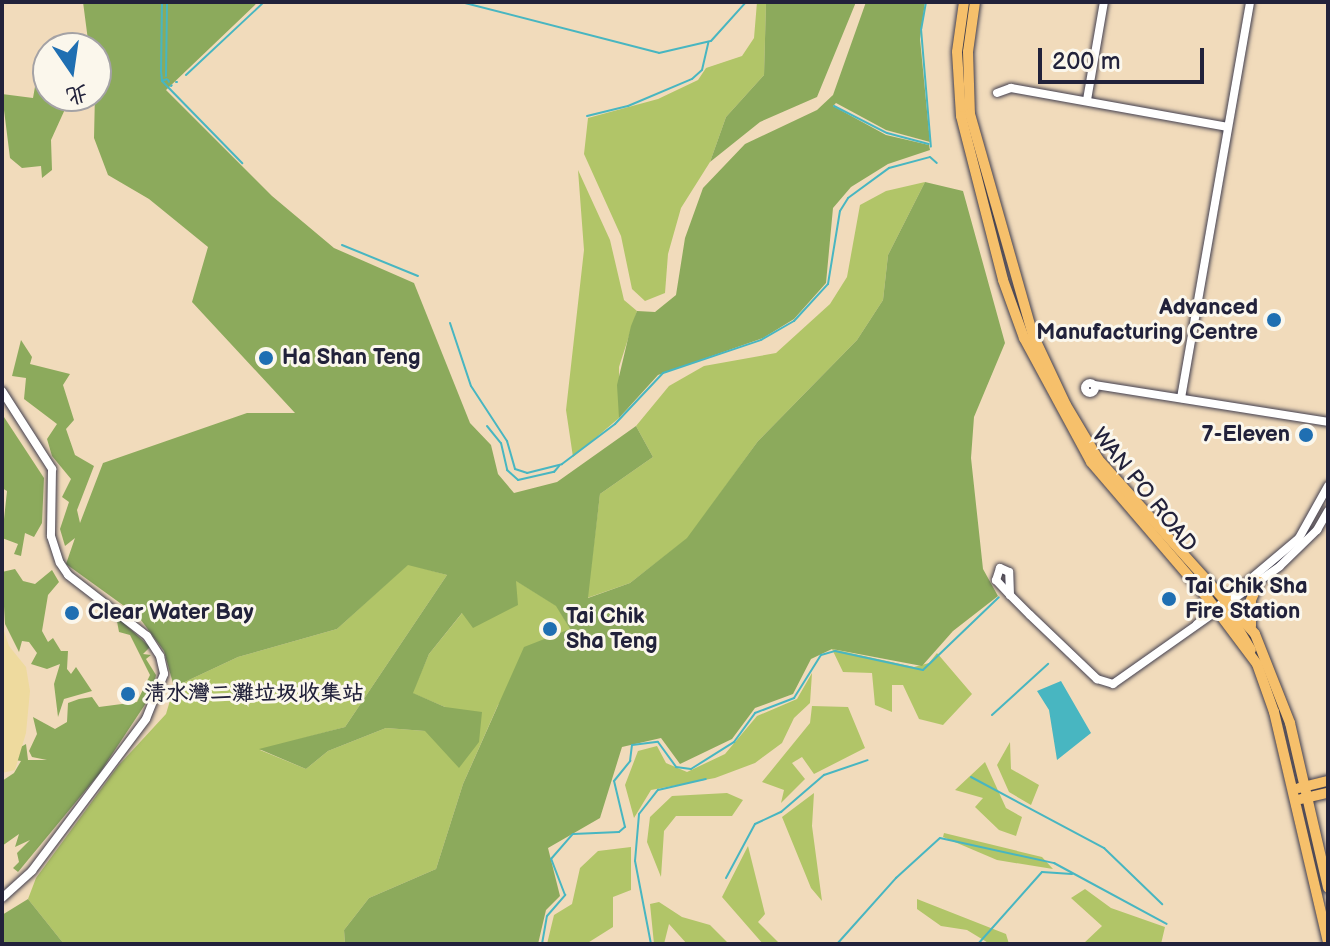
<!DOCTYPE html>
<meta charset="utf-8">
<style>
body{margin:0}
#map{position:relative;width:1330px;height:946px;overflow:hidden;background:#f1dbbb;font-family:"Balsamiq Sans","LXGW WenKai TC",sans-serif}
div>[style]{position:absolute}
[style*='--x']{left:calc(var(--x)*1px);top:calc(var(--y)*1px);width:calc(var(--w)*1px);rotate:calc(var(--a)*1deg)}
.green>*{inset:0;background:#b1c568}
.forest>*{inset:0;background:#8caa5c}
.sand>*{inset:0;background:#eeda9e}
.water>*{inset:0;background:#48b6c1}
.stream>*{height:2px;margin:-1px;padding:0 1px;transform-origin:1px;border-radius:1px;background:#48b6c1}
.roads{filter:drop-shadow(0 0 2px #413e4e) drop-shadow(0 0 2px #413e4e)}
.minor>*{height:8px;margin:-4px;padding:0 4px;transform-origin:4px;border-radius:4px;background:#fff}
.minor>.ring{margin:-4px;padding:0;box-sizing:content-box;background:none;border:8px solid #fff;border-radius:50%}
.major>*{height:10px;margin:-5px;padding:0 5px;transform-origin:5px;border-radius:5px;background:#f6c06b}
.dots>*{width:22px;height:22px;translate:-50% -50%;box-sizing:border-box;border:4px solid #fbf7ec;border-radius:50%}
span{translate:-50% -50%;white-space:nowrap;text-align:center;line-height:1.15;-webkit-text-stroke:6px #fbf7ec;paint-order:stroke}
.poi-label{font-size:22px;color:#22223b;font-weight:700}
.right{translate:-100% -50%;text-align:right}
.left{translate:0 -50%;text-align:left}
.street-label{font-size:22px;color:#22223b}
.frame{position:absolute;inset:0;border:4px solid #22223b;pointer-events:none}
.north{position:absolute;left:32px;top:32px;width:80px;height:80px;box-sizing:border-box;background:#fbf7ec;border:2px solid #a4a2a5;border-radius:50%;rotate:167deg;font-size:22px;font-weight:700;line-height:32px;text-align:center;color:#22223b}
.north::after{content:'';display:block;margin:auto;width:28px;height:36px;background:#1f6fb2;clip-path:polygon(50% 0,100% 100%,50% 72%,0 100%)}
.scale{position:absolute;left:1038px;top:48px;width:166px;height:36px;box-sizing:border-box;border:4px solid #22223b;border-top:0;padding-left:10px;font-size:24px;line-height:28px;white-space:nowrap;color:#22223b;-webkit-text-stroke:6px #fbf7ec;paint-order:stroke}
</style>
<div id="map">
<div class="green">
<i style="clip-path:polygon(757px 2px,766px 2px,764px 75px,726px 117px,710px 162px,681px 208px,668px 254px,665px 293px,645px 301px,632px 289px,621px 236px,584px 154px,588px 118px,658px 99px,698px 80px,706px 68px,742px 56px,754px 38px)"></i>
<i style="clip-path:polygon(578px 170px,610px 240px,624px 300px,637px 311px,619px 367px,619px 418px,573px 457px,566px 410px,584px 250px)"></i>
<i style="clip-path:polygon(925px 182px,888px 255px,883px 300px,857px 340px,758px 441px,688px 538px,630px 583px,587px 598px,600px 494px,653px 457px,636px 426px,669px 386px,704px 366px,776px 353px,830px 304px,847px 277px,860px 205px,886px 191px)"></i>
<i style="clip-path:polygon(408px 564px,447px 575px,345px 727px,260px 750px,306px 769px,328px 751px,386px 728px,425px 731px,445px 707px,412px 693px,429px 654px,463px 612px,515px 580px,557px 606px,570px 629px,498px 705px,463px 784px,436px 869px,369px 898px,344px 930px,345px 944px,64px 944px,28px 899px,36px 878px,118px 766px,166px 714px,174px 687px,238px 657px,337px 629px)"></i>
<i style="clip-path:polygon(832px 649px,914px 667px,929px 663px,937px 653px,972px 694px,943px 725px,919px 719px,903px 685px,892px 685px,892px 712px,875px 705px,872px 673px,843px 672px)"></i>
<i style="clip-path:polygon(812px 673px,810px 703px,794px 718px,782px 743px,755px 763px,715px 778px,651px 790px,634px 818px,625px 785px,638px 751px,657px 746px,666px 763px,687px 772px,725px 754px,757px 716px,797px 699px)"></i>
<i style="clip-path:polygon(812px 706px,848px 707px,865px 748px,814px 774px,802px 757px,792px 763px,805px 779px,781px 803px,784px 790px,762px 782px,810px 723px)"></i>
<i style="clip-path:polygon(1010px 742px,1011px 769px,1039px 785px,1031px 805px,1009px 792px,997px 765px)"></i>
<i style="clip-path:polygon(985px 762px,1006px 808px,1022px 817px,1016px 836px,999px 830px,975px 807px,983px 798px,955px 790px)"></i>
<i style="clip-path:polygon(727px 793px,743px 800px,732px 816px,676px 816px,664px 831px,661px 877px,647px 842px,650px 817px,672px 796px)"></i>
<i style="clip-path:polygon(814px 793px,812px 826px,822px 901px,811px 888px,782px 817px)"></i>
<i style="clip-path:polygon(944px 833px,1042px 857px,1053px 869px,997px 860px,943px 837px)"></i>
<i style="clip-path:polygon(748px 846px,765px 914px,758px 922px,780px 944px,763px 944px,722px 897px)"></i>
<i style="clip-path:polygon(631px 847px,631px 890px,613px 897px,613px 927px,586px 944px,547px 944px,554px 915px,572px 904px,580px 868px,598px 851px)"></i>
<i style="clip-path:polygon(1085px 889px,1111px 908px,1165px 927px,1161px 944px,1083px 944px,1102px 926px,1071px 898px)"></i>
<i style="clip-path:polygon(917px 899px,1006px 934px,1009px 944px,990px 944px,967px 930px,941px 926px,917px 909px)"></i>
<i style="clip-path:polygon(659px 902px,682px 917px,710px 925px,729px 944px,687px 944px,669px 924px,664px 944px,654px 944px,650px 904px)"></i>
</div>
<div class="forest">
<i style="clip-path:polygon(83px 2px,258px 2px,166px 90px,272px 196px,334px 248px,414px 283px,470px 423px,491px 445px,498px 474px,514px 493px,557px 482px,636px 426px,653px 457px,600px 494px,588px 598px,630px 583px,687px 538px,758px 441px,857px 340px,883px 300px,888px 255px,925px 182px,963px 191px,1005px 343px,974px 417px,971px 458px,983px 569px,998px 596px,953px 631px,922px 666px,832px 649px,811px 659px,793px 694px,755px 708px,732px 739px,680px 764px,661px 738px,622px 747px,600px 818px,548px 848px,560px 896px,546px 910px,538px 944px,345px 944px,344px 930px,369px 898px,436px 869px,463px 784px,524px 647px,570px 629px,556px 606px,516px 581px,518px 605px,473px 628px,462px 613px,429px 654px,413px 693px,445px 707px,482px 712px,479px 742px,459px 768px,425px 731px,386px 728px,328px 751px,306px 769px,259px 749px,345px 727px,447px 575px,408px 565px,337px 629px,238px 657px,174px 687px,164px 651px,138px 616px,66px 564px,75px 538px,65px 546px,60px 529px,69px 502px,62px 497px,71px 479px,52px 456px,47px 439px,57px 424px,24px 399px,26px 378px,12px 376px,21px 340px,32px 357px,30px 364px,70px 374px,63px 385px,74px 420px,66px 429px,75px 455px,94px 466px,77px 510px,80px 523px,103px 463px,247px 413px,295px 413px,192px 302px,208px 247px,149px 199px,108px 175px,94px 138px,96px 48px,89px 48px)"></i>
<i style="clip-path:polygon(766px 2px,856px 2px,817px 97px,760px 122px,710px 162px,726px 117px,764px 75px)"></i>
<i style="clip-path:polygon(866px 2px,925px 2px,920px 39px,930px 142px,886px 130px,836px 103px,833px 106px,886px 135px,929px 145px,930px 150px,888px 164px,851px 187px,833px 208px,826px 283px,794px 319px,763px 338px,658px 375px,619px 418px,617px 385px,631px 326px,637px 311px,655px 312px,676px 295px,685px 238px,703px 188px,745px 144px,817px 110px,833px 95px)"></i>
<i style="clip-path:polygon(48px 76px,48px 96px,71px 96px,51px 140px,52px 170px,42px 178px,41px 166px,22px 168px,10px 158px,2px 94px,33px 98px,36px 81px)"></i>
<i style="clip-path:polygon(2px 414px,44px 478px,42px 523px,34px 537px,25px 533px,21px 556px,14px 554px,18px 544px,2px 538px,7px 491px,2px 488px)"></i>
<i style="clip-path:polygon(15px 569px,23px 581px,35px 584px,52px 570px,59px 582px,48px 595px,42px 631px,48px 642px,53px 638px,61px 651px,68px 651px,67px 669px,71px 674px,76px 667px,92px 691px,64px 699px,58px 717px,54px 684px,60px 664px,47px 669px,31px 664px,37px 653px,29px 642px,22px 641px,19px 652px,5px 624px,2px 572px)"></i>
<i style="clip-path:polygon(116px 616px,150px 647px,143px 654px,151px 655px,146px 659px,156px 675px,152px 694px,99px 774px,18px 872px,13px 868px,19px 862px,17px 853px,30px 840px,15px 847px,19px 834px,2px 846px,2px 781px,14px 773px,21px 761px,15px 760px,19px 748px,26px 744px,28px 760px,47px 760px,32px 757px,29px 751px,37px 734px,33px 717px,55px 729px,67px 722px,68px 703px,79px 699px,92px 697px,99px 707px,137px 702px,150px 675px,130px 635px,119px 632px)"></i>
<i style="clip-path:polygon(28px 899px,64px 944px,2px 944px,2px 915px)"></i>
</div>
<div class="sand">
<i style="clip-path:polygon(2px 625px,9px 646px,26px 667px,30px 691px,26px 733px,15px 770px,2px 773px)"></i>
</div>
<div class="water">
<i style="clip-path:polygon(1061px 681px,1091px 733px,1057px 760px,1049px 710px,1037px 691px)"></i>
</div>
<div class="stream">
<i style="--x:162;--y:2;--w:69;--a:90.8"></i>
<i style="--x:161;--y:71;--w:10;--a:84"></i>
<i style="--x:162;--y:81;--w:5;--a:-22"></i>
<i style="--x:461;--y:2;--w:204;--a:14.4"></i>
<i style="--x:659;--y:53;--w:53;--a:-13"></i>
<i style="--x:711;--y:41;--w:52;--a:-48.1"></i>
<i style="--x:926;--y:2;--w:27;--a:100"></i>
<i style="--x:921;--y:29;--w:118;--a:85.2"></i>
<i style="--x:186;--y:75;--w:107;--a:-43.1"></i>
<i style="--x:166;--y:76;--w:74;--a:-89.2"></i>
<i style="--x:168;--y:80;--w:2;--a:63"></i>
<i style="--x:162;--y:81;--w:115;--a:45.7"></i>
<i style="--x:176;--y:82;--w:1;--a:0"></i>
<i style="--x:171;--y:86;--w:1;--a:-45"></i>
<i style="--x:834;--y:106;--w:59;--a:27"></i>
<i style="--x:887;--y:133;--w:43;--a:14.7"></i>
<i style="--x:587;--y:116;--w:42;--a:-13.7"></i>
<i style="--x:628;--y:106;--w:69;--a:-22.9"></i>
<i style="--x:692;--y:79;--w:13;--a:-42"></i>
<i style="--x:702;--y:70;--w:28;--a:-77"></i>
<i style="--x:342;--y:245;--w:82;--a:22.2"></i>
<i style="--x:450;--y:323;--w:66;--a:71.6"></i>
<i style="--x:471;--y:386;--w:66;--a:56.8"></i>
<i style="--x:507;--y:441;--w:29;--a:74"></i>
<i style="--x:515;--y:469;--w:13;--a:18"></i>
<i style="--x:527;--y:473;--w:36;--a:-14"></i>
<i style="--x:562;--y:464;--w:66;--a:-37"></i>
<i style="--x:615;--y:424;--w:70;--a:-46.7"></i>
<i style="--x:663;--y:373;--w:103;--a:-18.6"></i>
<i style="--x:761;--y:340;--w:38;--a:-30"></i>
<i style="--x:794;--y:321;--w:50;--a:-47.4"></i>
<i style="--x:828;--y:284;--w:74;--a:-80.7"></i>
<i style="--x:840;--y:211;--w:15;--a:-58"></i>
<i style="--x:848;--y:198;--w:51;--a:-36.2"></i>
<i style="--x:889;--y:168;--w:42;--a:-15"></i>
<i style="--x:930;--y:157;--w:9;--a:41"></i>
<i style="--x:487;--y:426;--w:22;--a:51"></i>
<i style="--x:501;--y:443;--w:28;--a:77"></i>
<i style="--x:507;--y:470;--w:15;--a:42"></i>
<i style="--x:518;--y:480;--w:37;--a:-13"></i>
<i style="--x:554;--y:472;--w:8;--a:-50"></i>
<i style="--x:992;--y:715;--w:76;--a:-42.3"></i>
<i style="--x:971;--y:777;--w:151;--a:28.1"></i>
<i style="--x:1104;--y:848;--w:81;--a:44"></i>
<i style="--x:726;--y:878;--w:61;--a:-61.8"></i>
<i style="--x:755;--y:824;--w:29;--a:-25"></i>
<i style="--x:781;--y:812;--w:57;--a:-40.7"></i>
<i style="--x:824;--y:775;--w:46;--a:-18.8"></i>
<i style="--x:1194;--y:943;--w:1;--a:90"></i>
<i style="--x:542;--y:944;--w:28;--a:-80"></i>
<i style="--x:547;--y:916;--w:28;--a:-49"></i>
<i style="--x:565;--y:895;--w:39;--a:-111"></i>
<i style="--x:551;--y:859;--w:33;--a:-49"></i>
<i style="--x:573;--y:834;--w:46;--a:-2.5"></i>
<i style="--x:619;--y:832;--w:8;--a:-40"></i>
<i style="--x:625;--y:827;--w:47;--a:-103.4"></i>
<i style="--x:614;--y:781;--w:26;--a:-51"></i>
<i style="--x:630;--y:761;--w:16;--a:-83"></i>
<i style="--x:632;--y:745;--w:26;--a:-7"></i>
<i style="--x:658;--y:742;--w:31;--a:54"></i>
<i style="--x:676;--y:767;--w:15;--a:8"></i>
<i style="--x:691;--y:769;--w:51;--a:-32.1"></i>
<i style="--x:734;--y:742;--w:36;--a:-54"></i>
<i style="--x:755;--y:713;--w:42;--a:-21"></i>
<i style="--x:794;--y:698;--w:51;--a:-57.9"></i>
<i style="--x:821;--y:655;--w:15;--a:-16"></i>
<i style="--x:835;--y:651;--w:90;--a:12.2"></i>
<i style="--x:923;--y:670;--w:105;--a:-43.8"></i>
<i style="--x:651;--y:944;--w:85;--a:-100.9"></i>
<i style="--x:635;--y:861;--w:47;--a:-85.1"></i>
<i style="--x:639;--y:814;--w:31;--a:-52"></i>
<i style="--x:658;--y:790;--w:49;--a:-12.9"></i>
<i style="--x:837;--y:944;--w:89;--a:-48.2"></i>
<i style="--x:896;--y:878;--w:59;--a:-42.3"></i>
<i style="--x:940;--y:838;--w:117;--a:12.4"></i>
<i style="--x:1054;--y:863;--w:128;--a:28.4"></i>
<i style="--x:978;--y:944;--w:96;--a:-48.4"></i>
<i style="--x:1042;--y:872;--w:30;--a:4"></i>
</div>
<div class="roads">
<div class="minor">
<i style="--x:997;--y:93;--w:15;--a:-20"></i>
<i style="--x:1011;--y:88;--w:219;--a:10.2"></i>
<i style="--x:1087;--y:100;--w:99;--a:-80.2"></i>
<i class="ring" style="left:1085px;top:383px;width:2px;height:2px"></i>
<i style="--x:1095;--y:385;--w:236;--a:9"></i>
<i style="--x:2;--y:391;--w:93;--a:57.3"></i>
<i style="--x:52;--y:469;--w:67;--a:90.9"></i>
<i style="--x:51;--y:536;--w:28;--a:72"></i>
<i style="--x:60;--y:563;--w:14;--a:56"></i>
<i style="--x:68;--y:575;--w:100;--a:37.7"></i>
<i style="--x:147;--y:636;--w:24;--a:57"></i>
<i style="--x:160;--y:656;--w:18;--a:77"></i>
<i style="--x:164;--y:674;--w:48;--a:111.8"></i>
<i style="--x:146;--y:719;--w:190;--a:126.9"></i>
<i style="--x:32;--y:871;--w:40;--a:138"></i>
<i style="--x:1181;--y:398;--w:402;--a:-80.1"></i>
<i style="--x:1010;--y:595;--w:23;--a:-92"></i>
<i style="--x:1009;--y:572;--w:10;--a:-156"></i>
<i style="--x:1000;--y:568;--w:13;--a:108"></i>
<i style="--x:996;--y:580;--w:21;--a:47"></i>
<i style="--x:1010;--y:595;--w:28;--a:45"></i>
<i style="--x:1030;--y:615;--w:93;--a:43.7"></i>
<i style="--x:1097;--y:679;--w:17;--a:17"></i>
<i style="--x:1113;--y:684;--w:204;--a:-35.2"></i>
<i style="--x:1280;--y:566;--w:52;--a:-44.2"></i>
<i style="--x:1317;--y:530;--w:22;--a:-60"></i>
<i style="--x:1197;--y:624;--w:133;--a:-40.1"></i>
<i style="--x:1299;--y:538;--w:60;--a:-60.9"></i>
</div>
<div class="major">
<i style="--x:964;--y:2;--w:50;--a:98"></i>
<i style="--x:957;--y:52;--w:64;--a:86.4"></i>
<i style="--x:961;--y:116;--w:169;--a:75.6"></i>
<i style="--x:1003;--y:280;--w:62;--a:70.1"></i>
<i style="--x:1024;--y:338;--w:141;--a:61.6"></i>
<i style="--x:1091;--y:462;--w:177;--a:49.4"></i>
<i style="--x:1206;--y:596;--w:85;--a:53.1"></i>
<i style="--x:1257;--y:664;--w:51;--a:70.5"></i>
<i style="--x:1274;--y:712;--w:236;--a:76.8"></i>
<i style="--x:975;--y:2;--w:50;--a:98"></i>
<i style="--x:968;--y:52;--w:62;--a:88.2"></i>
<i style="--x:970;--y:114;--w:230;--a:74.1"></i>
<i style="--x:1033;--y:335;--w:77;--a:64.8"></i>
<i style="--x:1066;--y:405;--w:63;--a:59.3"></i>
<i style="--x:1098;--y:459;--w:235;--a:48.1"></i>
<i style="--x:1255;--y:634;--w:96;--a:68.5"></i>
<i style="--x:1290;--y:723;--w:169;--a:77"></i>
<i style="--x:1226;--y:595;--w:12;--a:95"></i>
<i style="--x:1225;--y:607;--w:50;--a:58.8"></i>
<i style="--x:1251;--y:626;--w:26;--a:-90"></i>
<i style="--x:1251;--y:600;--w:20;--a:-66"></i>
<i style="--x:1299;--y:788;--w:30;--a:-14"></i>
<i style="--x:1301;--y:799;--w:28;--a:-13"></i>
</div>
</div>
<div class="dots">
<i style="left:1274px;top:320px;background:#1f6fb2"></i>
<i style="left:266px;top:358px;background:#1f6fb2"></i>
<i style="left:1306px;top:435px;background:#1f6fb2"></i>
<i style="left:1169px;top:599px;background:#1f6fb2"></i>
<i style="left:72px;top:613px;background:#1f6fb2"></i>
<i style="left:550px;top:629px;background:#1f6fb2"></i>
<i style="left:128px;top:694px;background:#1f6fb2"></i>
</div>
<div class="poi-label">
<span class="right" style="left:1258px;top:320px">Advanced<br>Manufacturing Centre</span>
<span class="left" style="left:282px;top:358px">Ha Shan Teng</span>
<span class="right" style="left:1290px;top:435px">7-Eleven</span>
<span class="left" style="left:1185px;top:599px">Tai Chik Sha<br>Fire Station</span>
<span class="left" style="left:88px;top:613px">Clear Water Bay</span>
<span class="left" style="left:566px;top:629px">Tai Chik<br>Sha Teng</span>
<span class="left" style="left:144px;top:694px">清水灣二灘垃圾收集站</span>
</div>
<div class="street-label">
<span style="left:1144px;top:490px;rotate:51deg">WAN PO ROAD</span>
</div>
<div class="frame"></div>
<div class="north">北</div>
<div class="scale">200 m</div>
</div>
